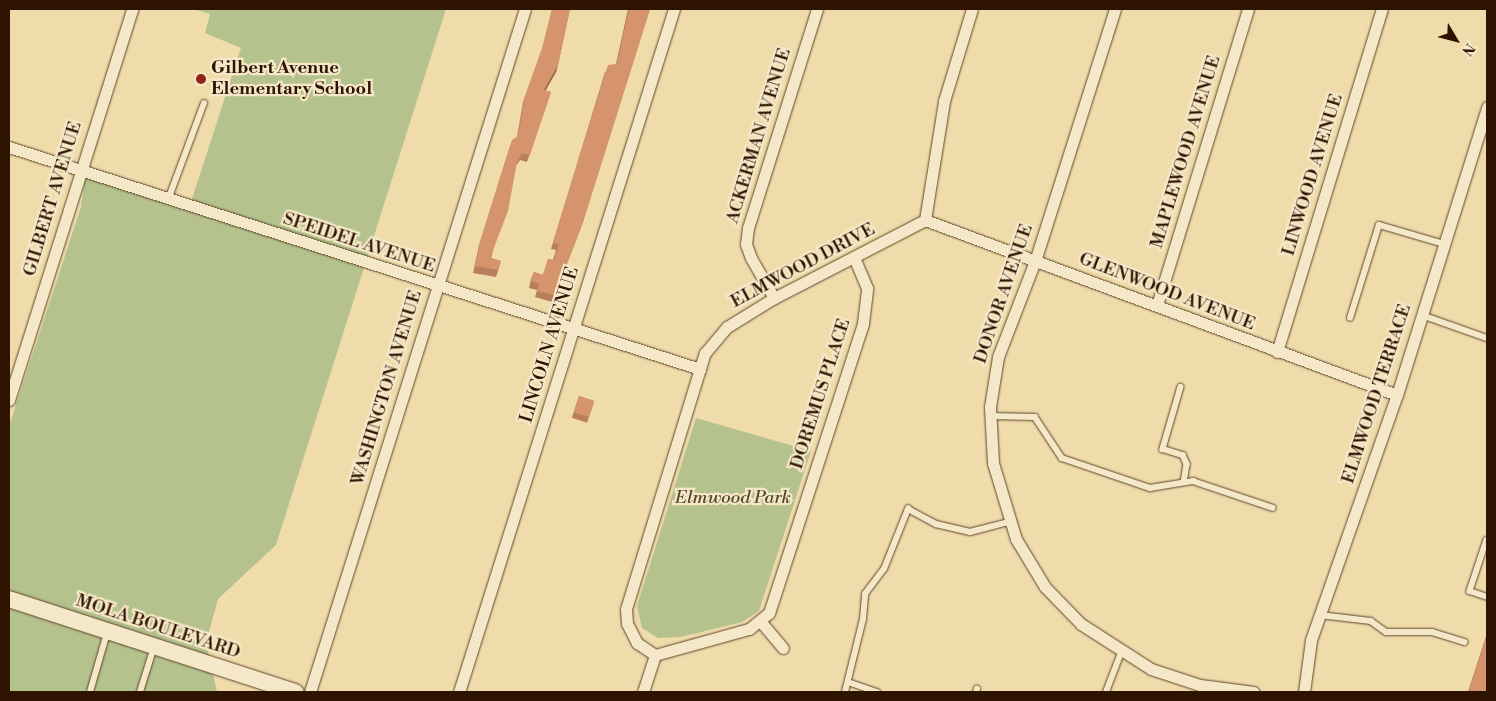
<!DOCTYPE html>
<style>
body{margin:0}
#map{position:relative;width:1496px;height:701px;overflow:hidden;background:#f0dcab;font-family:"Libre Bodoni",serif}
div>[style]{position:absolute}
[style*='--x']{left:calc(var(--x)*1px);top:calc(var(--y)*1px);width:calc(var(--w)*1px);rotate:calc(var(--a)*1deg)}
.green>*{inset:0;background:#b5c28d}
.roads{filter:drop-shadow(0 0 1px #5e452b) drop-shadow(0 0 1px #5e452b)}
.lane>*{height:5.5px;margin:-2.75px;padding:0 2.75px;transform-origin:2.75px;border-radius:2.75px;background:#f5e8c8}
.street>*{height:11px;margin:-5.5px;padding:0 5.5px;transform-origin:5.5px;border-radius:5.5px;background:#f5e8c8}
.secondary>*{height:16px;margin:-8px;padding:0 8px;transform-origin:8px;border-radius:8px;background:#f5e8c8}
.wall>*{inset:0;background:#b87f5d;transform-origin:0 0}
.shaded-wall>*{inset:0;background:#96684c}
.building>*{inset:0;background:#d6946c;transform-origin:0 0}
.dots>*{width:14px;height:14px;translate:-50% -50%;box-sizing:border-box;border:2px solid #f5e8c8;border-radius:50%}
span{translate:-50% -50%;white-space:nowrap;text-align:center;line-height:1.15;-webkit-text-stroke:4.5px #f5e8c8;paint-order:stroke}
.poi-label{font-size:18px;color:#2e1300;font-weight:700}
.left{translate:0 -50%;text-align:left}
.street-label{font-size:18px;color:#2e1300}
.park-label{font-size:18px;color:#56482a;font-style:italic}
.frame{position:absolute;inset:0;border:10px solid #2e1300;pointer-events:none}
.north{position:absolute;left:1431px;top:15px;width:50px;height:50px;-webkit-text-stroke:4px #f5e8c8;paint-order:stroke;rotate:127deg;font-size:14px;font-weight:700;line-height:20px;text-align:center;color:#2e1300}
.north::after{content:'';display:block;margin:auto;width:18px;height:22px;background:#2e1300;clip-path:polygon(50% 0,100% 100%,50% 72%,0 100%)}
</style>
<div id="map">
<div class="green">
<i style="clip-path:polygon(193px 9px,446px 9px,276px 545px,218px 599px,206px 643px,217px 692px,9px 692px,9px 426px,81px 207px,84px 186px,80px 170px,190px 205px,241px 48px,205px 33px,210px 14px)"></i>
<i style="clip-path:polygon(696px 418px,811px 451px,759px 611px,742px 622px,681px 637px,658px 638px,642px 628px,637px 606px)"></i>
</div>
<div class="roads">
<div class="lane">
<i style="--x:168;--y:200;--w:103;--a:-69.6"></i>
<i style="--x:1422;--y:315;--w:69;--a:19.5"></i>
<i style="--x:1350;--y:318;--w:97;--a:-72.7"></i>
<i style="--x:1379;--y:225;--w:68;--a:16.3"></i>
<i style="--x:1181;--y:387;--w:65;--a:106.2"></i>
<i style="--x:1163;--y:449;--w:21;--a:17"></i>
<i style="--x:1183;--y:455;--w:10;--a:66"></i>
<i style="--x:1187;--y:464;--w:18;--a:99"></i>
<i style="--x:990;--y:416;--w:45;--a:1.3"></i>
<i style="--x:1035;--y:417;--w:49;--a:56.6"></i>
<i style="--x:1062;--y:458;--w:93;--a:18.8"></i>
<i style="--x:1150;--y:488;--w:44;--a:-9.2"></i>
<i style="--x:1193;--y:481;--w:84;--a:18.6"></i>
<i style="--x:1487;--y:540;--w:54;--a:108.4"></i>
<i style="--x:1470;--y:591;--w:18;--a:19"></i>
<i style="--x:1320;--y:615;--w:51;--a:6.7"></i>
<i style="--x:1371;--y:621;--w:19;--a:36"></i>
<i style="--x:1386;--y:632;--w:46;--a:0"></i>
<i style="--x:1432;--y:632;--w:34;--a:17"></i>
<i style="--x:848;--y:682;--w:31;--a:19"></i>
<i style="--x:90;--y:692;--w:61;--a:-73.9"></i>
<i style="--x:140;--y:692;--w:47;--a:-72.7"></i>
<i style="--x:845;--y:692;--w:75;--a:-76.1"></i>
<i style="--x:863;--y:619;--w:25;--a:-85"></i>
<i style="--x:865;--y:594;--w:31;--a:-53"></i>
<i style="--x:884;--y:569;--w:65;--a:-68.2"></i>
<i style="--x:908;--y:509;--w:32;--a:28"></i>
<i style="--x:936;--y:524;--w:35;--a:13"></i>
<i style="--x:970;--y:532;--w:40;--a:-14.4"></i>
<i style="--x:976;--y:692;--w:3;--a:-72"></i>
<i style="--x:1106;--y:692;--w:42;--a:-69"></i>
</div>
<div class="street">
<i style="--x:1115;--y:9;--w:264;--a:107.6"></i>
<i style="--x:1035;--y:261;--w:103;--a:111.1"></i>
<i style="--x:998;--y:357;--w:51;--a:99.1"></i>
<i style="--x:990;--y:407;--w:56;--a:86.9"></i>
<i style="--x:993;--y:463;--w:79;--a:73.2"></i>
<i style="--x:1016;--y:539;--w:56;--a:58.9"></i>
<i style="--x:1045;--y:587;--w:52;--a:45.8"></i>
<i style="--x:1081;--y:624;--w:83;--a:32.7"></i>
<i style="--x:1151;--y:669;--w:52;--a:18.1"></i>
<i style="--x:1200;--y:685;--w:54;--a:7.4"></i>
<i style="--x:9;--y:147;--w:726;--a:17.81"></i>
<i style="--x:925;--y:220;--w:503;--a:20.34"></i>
<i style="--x:774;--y:298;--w:46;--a:-119.9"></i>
<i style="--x:751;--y:258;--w:15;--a:-110"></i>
<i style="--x:746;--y:244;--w:16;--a:-83"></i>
<i style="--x:748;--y:228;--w:230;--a:-72.5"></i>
<i style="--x:1157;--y:305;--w:310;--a:-72.9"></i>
<i style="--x:1277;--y:352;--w:359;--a:-73"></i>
<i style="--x:9;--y:400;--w:410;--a:-72.5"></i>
<i style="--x:761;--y:622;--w:34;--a:50"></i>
<i style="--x:655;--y:655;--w:98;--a:-15.5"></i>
<i style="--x:749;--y:629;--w:26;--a:-39"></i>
<i style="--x:769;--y:613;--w:305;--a:-72"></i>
<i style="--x:863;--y:323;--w:35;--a:-83"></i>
<i style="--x:867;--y:288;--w:30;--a:-113"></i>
<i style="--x:310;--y:692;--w:716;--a:-72.53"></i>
<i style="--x:459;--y:692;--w:716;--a:-72.53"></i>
<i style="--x:643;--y:692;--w:39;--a:-72"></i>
<i style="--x:655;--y:655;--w:22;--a:-146"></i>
<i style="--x:637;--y:643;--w:22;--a:-117"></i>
<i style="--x:627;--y:623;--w:14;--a:-94"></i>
<i style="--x:626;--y:609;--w:268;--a:-72.9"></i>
<i style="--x:705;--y:353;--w:34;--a:-50"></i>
<i style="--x:727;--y:327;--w:55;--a:-31.7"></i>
<i style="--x:774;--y:298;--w:170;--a:-27.3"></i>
<i style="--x:925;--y:220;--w:121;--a:-80.9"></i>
<i style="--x:944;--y:101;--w:96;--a:-73.1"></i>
<i style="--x:1304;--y:692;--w:52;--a:-82.3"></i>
<i style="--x:1311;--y:640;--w:260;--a:-70.7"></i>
<i style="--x:1397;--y:395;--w:302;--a:-72.6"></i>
</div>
<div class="secondary">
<i style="--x:9;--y:599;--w:301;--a:18"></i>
</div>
</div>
<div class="wall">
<i style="clip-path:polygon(552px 9px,570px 9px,558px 65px,556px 72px,545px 91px,551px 92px,527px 162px,520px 160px,516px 166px,491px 258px,501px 261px,496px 277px,473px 273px,479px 245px,510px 146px,517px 137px,523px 102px,542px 49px)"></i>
<i style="clip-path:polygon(628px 9px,650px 9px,582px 225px,552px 302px,535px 297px,537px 290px,529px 288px,531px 279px,534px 272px,543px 275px,548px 259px,553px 260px,556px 250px,551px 249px,605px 72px,616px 64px)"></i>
<i style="left:579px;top:396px;width:16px;height:23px;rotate:18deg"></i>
<i style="clip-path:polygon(1487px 633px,1487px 692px,1468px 692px)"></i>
</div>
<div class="shaded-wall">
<i style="clip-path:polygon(558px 65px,556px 72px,542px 97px,544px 90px)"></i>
</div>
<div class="building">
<i style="clip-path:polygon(552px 9px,570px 9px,558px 65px,544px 90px,551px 92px,530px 155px,522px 153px,517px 162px,508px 211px,490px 258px,501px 261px,498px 270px,475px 266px,481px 239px,512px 140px,518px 136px,525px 96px,544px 43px)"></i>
<i style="clip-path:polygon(629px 9px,650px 9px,582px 225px,555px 295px,537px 291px,539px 284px,531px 281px,534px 272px,543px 275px,548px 259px,554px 260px,559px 244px,553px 242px,608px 65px,617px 64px)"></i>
<i style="left:579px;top:396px;width:16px;height:17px;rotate:18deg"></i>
<i style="clip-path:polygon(1487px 635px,1487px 692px,1469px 692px)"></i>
</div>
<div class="dots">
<i style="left:201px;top:79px;background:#8f2418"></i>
</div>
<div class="poi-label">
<span class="left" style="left:211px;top:79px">Gilbert Avenue<br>Elementary School</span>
</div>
<div class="street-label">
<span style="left:759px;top:136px;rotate:-73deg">ACKERMAN AVENUE</span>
<span style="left:1186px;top:152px;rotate:-73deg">MAPLEWOOD AVENUE</span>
<span style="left:1313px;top:175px;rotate:-73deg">LINWOOD AVENUE</span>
<span style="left:53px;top:199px;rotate:-73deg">GILBERT AVENUE</span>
<span style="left:359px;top:243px;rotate:18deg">SPEIDEL AVENUE</span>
<span style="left:803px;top:266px;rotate:-28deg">ELMWOOD DRIVE</span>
<span style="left:1167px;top:292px;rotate:21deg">GLENWOOD AVENUE</span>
<span style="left:1004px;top:294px;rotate:-71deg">DONOR AVENUE</span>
<span style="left:550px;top:345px;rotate:-73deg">LINCOLN AVENUE</span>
<span style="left:387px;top:388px;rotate:-73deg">WASHINGTON AVENUE</span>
<span style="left:821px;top:394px;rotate:-72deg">DOREMUS PLACE</span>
<span style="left:1377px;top:394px;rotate:-72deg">ELMWOOD TERRACE</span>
<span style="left:158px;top:627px;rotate:18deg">MOLA BOULEVARD</span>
</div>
<div class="park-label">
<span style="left:733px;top:498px">Elmwood Park</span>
</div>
<div class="frame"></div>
<div class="north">N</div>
</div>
